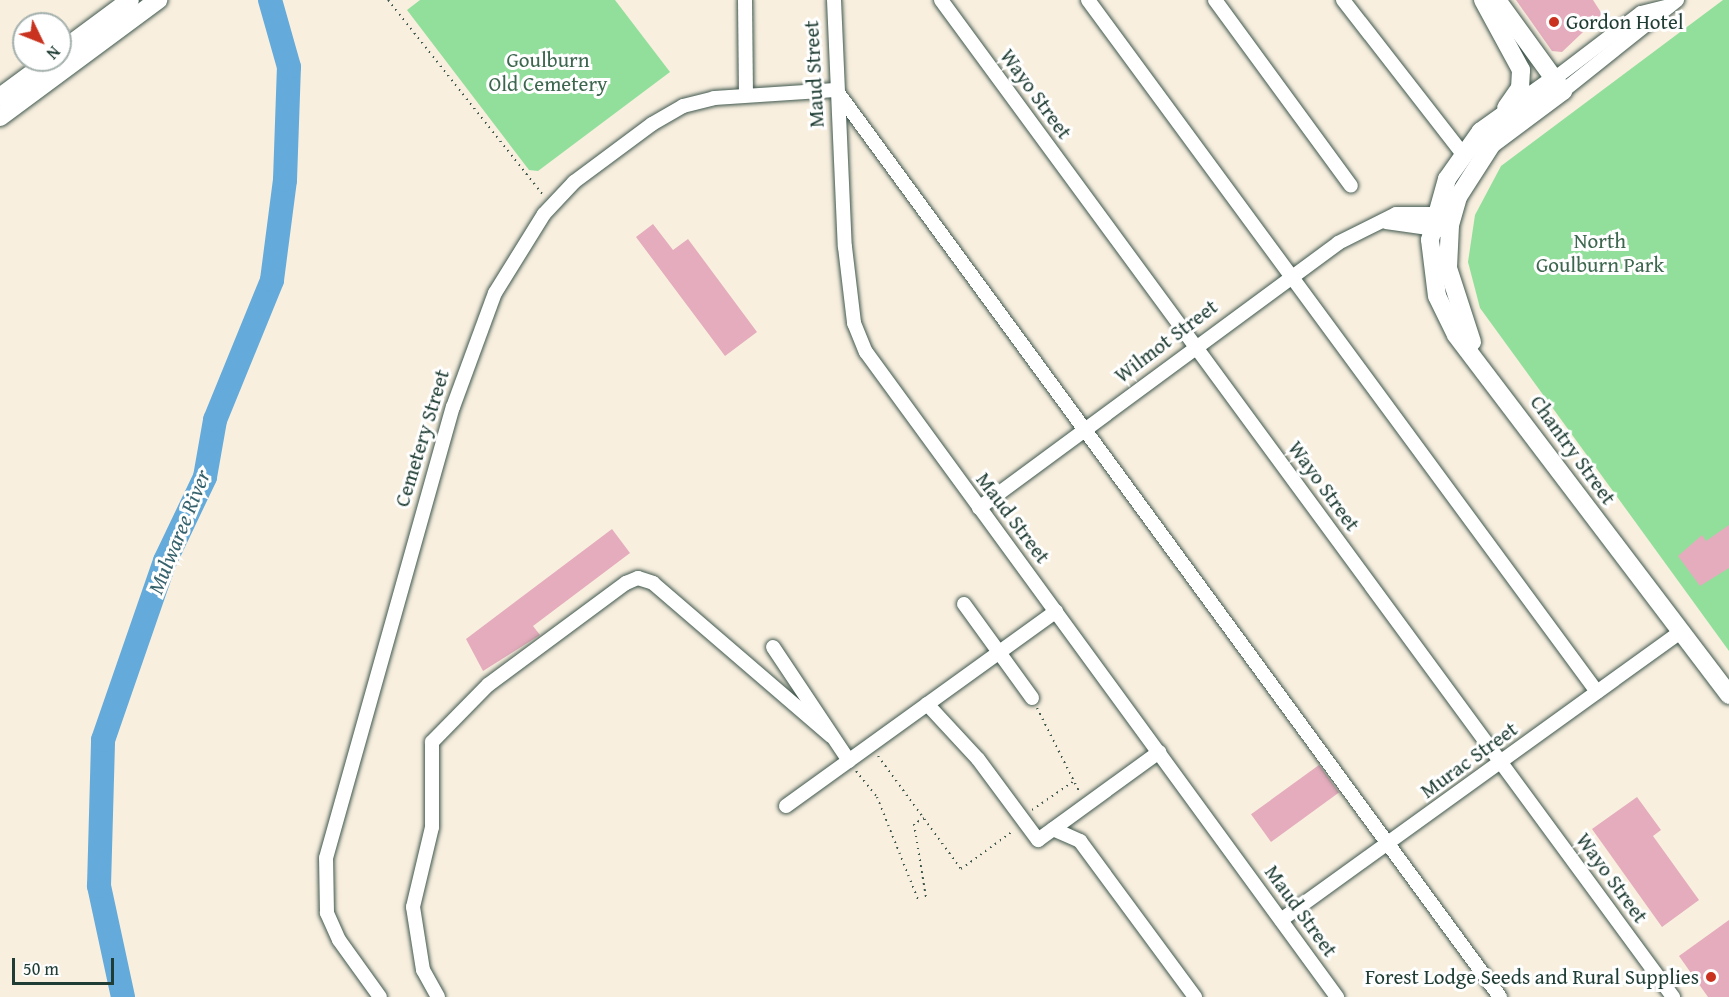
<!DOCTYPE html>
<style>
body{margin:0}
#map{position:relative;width:1729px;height:997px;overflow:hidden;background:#f8efdf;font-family:"Gentium Book Plus",serif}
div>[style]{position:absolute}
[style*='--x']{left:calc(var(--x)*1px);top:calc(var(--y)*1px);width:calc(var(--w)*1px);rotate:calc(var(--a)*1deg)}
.green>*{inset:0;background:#92df9c}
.river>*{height:24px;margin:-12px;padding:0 12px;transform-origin:12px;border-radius:12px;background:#64aada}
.building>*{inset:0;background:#e4acbc;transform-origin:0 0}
.path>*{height:2px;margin-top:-1px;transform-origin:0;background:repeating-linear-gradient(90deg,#40584e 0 1.5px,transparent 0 6px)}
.roads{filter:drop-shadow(0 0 2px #40584e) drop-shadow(0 0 2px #40584e)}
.minor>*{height:14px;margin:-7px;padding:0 7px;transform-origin:7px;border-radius:7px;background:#fff}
.major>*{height:18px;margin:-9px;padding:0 9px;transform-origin:9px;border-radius:9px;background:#fff}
.dots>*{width:16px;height:16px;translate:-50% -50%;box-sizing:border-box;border:3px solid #fff;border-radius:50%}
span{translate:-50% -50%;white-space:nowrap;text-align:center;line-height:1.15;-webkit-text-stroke:6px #fff;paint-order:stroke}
.poi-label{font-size:21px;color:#1f3d34}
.left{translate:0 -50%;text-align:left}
.right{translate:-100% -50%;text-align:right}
.park-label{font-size:21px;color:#3c664e}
.street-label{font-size:21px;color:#1f3d34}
.water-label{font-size:22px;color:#37636e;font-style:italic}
.north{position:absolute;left:12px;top:12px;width:60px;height:60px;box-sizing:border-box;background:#fff;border:2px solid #a5b1ae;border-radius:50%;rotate:133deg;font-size:16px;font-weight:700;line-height:24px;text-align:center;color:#1f3d34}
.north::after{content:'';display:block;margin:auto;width:21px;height:27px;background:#c8321e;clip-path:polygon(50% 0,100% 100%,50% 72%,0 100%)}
.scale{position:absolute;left:12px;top:958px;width:102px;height:27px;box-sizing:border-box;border:3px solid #1f3d34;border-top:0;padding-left:8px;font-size:18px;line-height:21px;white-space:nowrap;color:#1f3d34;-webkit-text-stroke:4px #fff;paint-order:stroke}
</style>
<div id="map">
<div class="green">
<i style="clip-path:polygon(420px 0,615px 0,670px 72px,538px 171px,529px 170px,407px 10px)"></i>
<i style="clip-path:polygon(1723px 0,1729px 0,1729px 651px,1480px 308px,1468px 262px,1475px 215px,1501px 166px)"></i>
</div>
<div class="river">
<i style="--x:123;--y:997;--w:114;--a:-102.2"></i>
<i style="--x:99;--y:886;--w:146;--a:-88.4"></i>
<i style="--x:103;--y:740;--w:189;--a:-70.9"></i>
<i style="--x:165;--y:561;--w:93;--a:-64.5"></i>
<i style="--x:205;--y:477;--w:58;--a:-80"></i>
<i style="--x:215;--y:420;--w:151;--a:-67.8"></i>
<i style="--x:272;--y:280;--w:101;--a:-82.6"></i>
<i style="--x:285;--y:180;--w:113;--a:-88"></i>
<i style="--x:289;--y:67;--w:70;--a:-105.8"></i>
</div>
<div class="building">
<i style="clip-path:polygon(1516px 0,1593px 0,1602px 14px,1562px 52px,1552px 51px)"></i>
<i style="clip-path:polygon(653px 224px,673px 250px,688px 239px,757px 332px,725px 356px,636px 237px)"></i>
<i style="clip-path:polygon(1729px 525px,1729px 568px,1700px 586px,1678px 556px,1702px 535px,1706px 541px)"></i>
<i style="clip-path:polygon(612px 529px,630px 553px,533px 626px,540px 635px,483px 671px,466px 639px)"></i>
<i style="left:1319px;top:765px;width:34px;height:84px;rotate:54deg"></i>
<i style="clip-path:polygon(1637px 797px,1661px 830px,1653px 836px,1699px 900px,1662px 927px,1592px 829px)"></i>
<i style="clip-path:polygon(1729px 920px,1729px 997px,1708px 997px,1679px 956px)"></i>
</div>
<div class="path">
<i style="--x:388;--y:0;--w:249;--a:51.5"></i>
<i style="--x:1037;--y:708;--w:95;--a:63.2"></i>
<i style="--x:878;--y:756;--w:140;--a:53.7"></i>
<i style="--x:961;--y:869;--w:64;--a:-36.2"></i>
<i style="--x:856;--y:771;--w:33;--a:51"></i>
<i style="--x:877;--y:797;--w:113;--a:68.2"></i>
<i style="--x:1032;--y:810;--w:51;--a:-34.6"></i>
<i style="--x:924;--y:818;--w:12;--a:149"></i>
<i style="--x:914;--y:824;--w:74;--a:80.7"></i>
</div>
<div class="roads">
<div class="minor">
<i style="--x:745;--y:0;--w:93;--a:89.4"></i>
<i style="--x:834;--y:0;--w:247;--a:87.5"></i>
<i style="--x:845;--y:247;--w:77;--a:83.2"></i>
<i style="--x:854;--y:323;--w:31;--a:68"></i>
<i style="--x:866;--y:352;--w:799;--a:53.86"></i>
<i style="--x:941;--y:0;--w:1237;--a:53.71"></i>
<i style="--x:1088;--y:0;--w:859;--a:53.66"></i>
<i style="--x:1215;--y:0;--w:230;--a:53.8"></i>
<i style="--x:1343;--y:0;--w:194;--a:52.1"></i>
<i style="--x:1554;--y:79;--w:109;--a:-37.2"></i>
<i style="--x:1641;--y:13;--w:29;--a:-14"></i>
<i style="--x:1563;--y:91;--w:146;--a:-38.6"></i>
<i style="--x:1386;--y:222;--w:57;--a:8.1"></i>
<i style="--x:979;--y:508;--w:446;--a:-36.4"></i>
<i style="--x:1338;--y:243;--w:65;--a:-26.6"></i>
<i style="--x:1396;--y:214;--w:50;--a:0"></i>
<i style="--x:964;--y:604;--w:116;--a:54.1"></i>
<i style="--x:773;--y:647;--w:137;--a:56.3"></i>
<i style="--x:927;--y:704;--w:75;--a:47.2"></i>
<i style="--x:978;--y:759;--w:101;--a:53.5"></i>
<i style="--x:1038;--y:840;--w:150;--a:-36"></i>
<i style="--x:786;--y:806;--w:333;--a:-35.8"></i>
<i style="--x:1053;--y:829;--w:30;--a:24"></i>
<i style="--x:1080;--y:841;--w:194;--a:53.6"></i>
<i style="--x:1281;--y:920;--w:492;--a:-35.8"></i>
<i style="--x:380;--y:997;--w:70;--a:-125.7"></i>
<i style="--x:339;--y:940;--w:30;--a:-114"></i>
<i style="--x:327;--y:913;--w:55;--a:-91"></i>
<i style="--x:326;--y:858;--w:469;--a:-74.3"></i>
<i style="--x:453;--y:407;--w:121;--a:-69.8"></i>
<i style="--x:495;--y:293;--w:93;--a:-58.2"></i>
<i style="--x:544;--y:214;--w:44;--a:-46.8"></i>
<i style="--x:574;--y:182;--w:97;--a:-36.6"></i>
<i style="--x:652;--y:124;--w:36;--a:-30"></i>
<i style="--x:683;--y:106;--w:32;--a:-14"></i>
<i style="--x:714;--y:98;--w:122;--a:-3.8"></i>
<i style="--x:836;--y:90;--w:1124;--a:53.79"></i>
<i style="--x:438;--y:997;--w:31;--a:-119"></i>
<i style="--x:423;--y:970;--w:64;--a:-99"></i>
<i style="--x:413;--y:907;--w:82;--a:-76.6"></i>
<i style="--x:432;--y:827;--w:85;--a:-90"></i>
<i style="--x:432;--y:742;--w:80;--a:-45.5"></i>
<i style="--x:488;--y:685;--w:172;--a:-36.5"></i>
<i style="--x:626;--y:583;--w:13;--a:-23"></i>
<i style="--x:638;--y:578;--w:16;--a:18"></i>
<i style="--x:653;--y:583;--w:235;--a:40.7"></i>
</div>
<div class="major">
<i style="--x:1483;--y:0;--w:80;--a:61.5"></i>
<i style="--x:1521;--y:70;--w:18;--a:93"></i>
<i style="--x:1520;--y:88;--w:24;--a:125"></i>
<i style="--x:60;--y:52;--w:87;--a:-36.6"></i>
<i style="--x:1554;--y:79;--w:90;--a:144.5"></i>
<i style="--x:1481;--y:131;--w:59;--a:125.3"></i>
<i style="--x:1447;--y:179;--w:63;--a:105.6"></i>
<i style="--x:1430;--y:240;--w:56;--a:82.9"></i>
<i style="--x:1437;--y:296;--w:43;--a:64"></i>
<i style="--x:1456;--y:335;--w:452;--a:52.8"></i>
<i style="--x:0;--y:97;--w:62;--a:-36.5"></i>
<i style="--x:0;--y:117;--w:197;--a:-36.5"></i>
<i style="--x:1472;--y:342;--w:78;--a:-108"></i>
<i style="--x:1448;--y:268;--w:43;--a:-87.3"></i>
<i style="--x:1450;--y:225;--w:29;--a:-74"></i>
<i style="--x:1458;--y:197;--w:63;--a:-57.3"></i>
<i style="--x:1492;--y:144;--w:89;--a:-36.7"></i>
<i style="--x:1563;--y:91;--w:112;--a:-126"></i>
</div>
</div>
<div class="dots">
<i style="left:1554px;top:22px;background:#c8321e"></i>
<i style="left:1711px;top:977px;background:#c8321e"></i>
</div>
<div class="poi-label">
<span class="left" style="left:1566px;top:22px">Gordon Hotel</span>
<span class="right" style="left:1699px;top:977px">Forest Lodge Seeds and Rural Supplies</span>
</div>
<div class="park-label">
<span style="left:548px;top:72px">Goulburn<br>Old Cemetery</span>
<span style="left:1600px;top:253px">North<br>Goulburn Park</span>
</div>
<div class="street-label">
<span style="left:814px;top:74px;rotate:-93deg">Maud Street</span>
<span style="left:1036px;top:94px;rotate:54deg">Wayo Street</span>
<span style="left:1166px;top:341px;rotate:-37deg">Wilmot Street</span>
<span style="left:422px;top:438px;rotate:-73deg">Cemetery Street</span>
<span style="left:1573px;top:450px;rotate:54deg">Chantry Street</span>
<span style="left:1324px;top:486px;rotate:54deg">Wayo Street</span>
<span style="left:1013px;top:518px;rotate:53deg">Maud Street</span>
<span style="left:1469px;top:760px;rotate:-36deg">Murac Street</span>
<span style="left:1612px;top:878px;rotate:54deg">Wayo Street</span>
<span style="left:1301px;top:911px;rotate:54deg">Maud Street</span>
</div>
<div class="water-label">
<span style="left:179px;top:532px;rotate:-68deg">Mulwaree River</span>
</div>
<div class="north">N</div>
<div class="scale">50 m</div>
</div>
